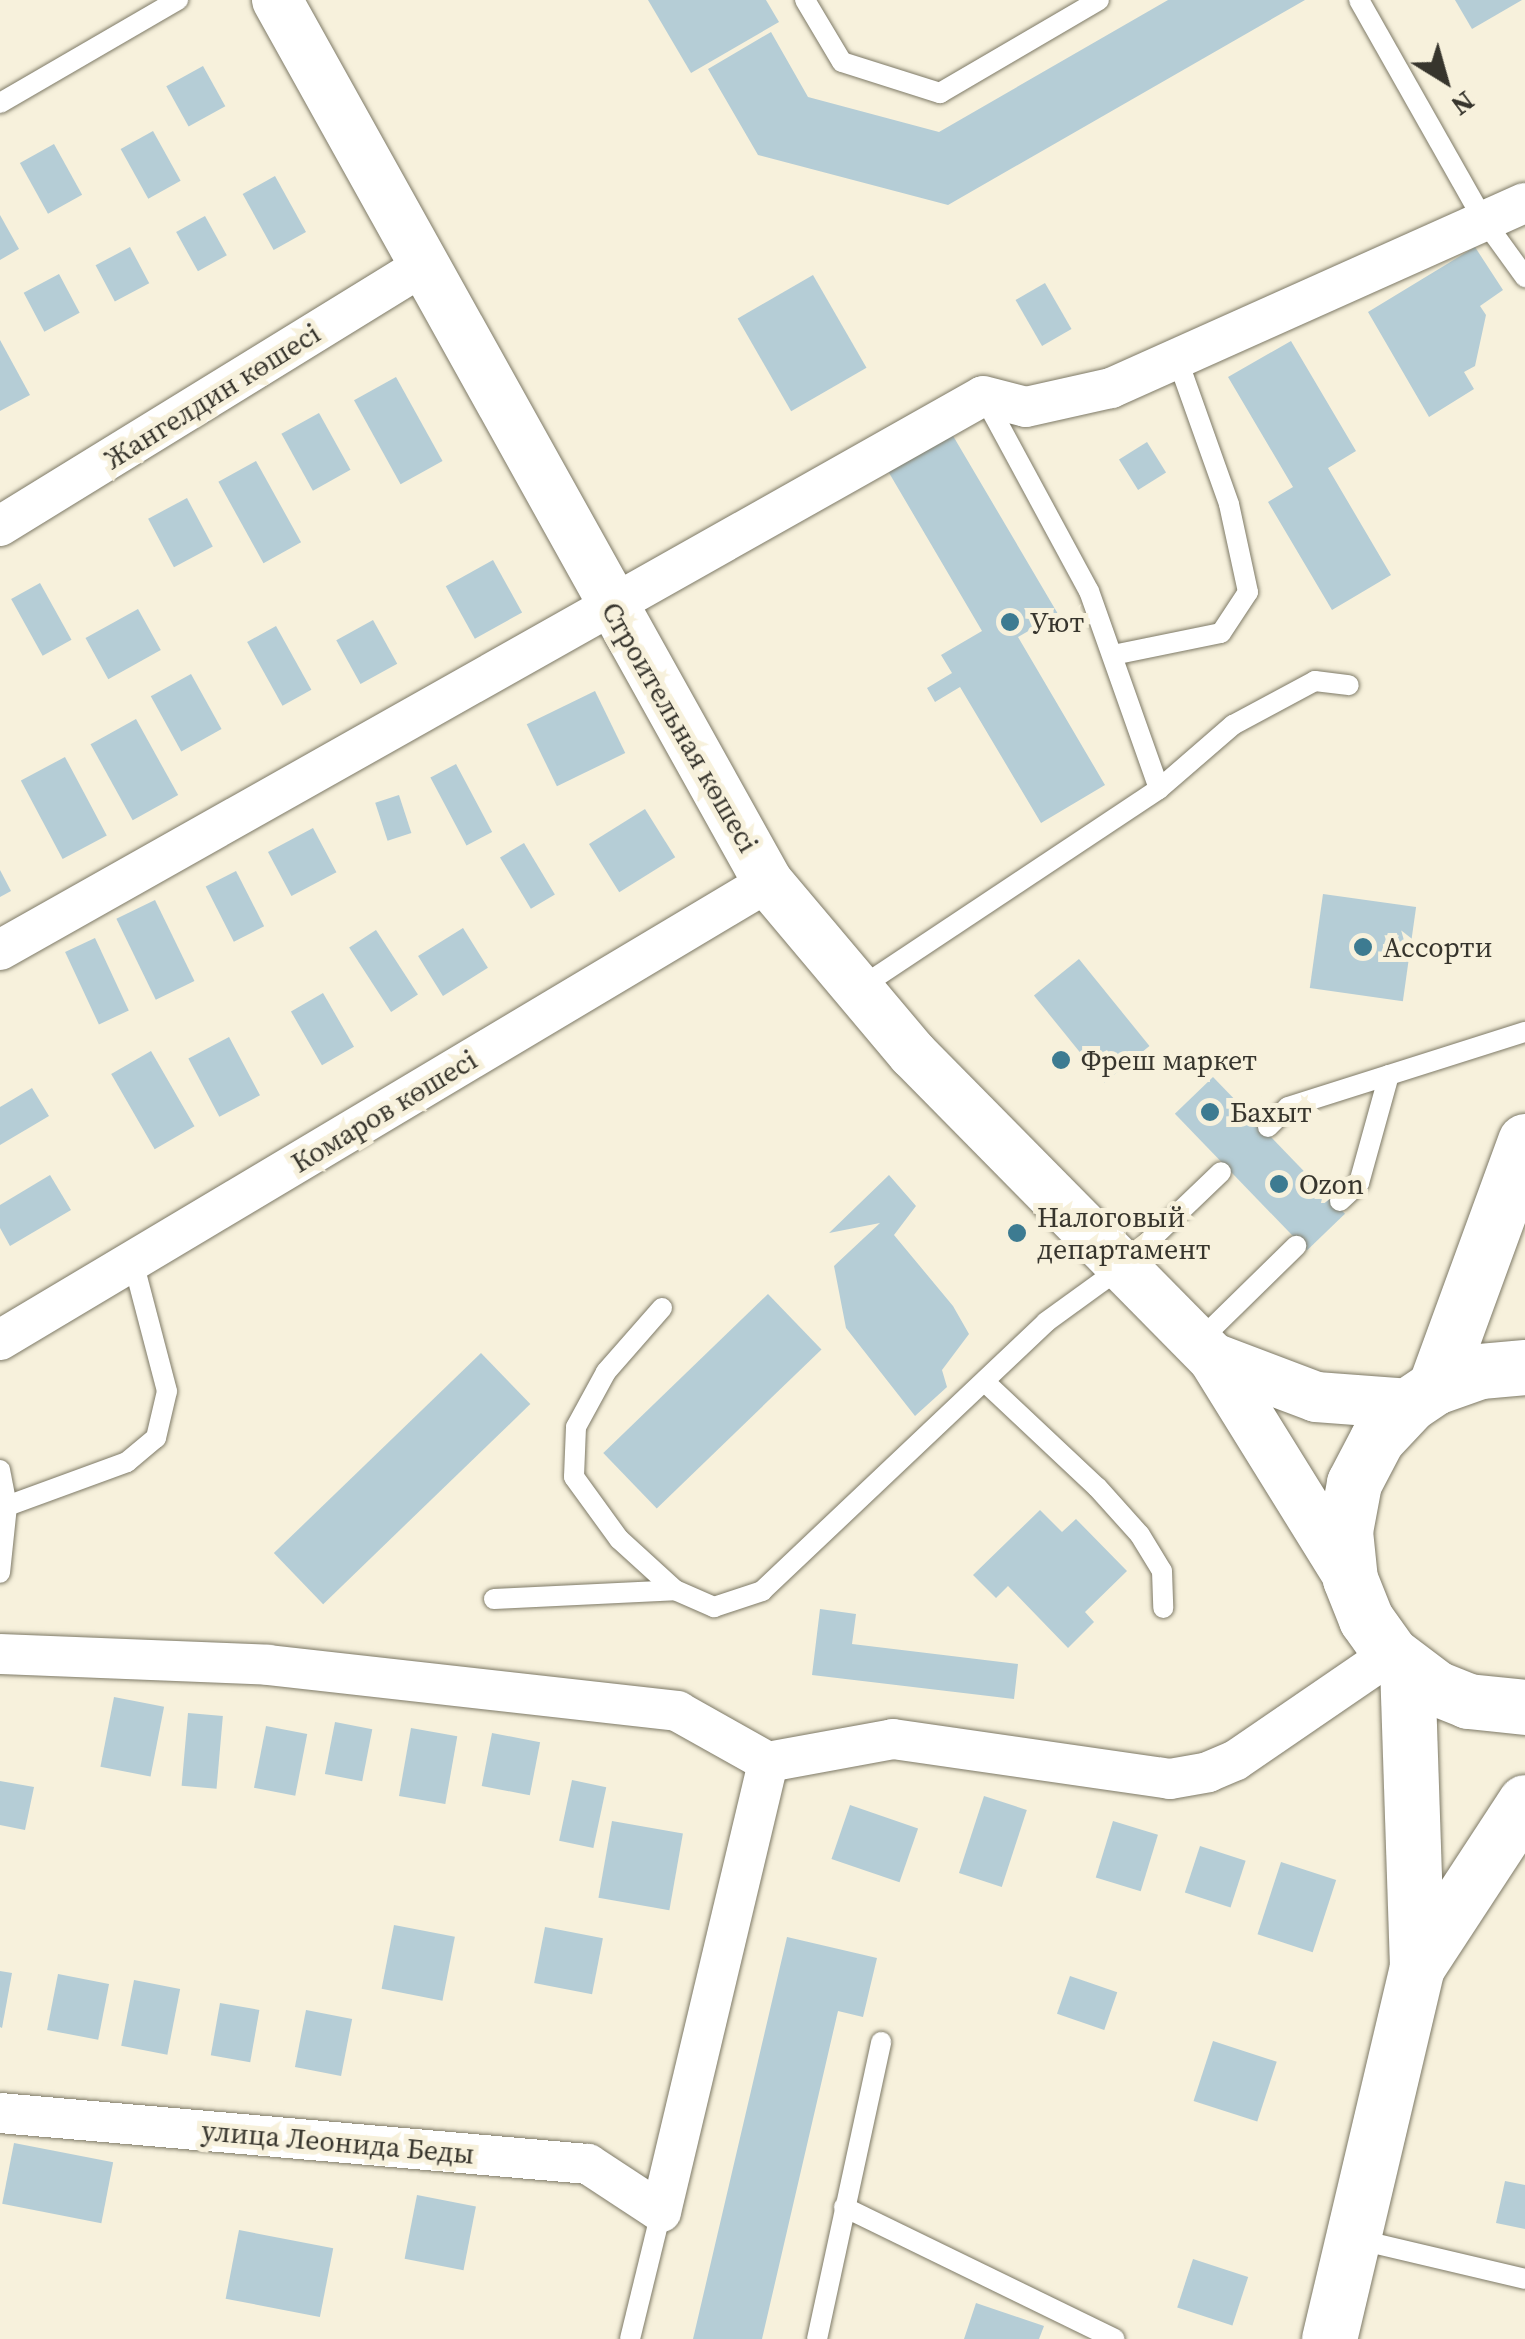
<!DOCTYPE html>
<meta charset="utf-8">
<style>
body{margin:0}
#map{position:relative;width:1525px;height:2339px;overflow:hidden;background:#f7f1dc;font-family:"Source Serif 4",serif}
div>[style]{position:absolute}
[style*='--x']{left:calc(var(--x)*1px);top:calc(var(--y)*1px);width:calc(var(--w)*1px);rotate:calc(var(--a)*1deg)}
.building>*{inset:0;background:#b5cdd6;transform-origin:0 0}
.roads{filter:drop-shadow(0 0 2px #7e7a67) drop-shadow(0 0 2px #7e7a67)}
.service>*{height:20px;margin:-10px;padding:0 10px;transform-origin:10px;border-radius:10px;background:#fff}
.minor>*{height:40px;margin:-20px;padding:0 20px;transform-origin:20px;border-radius:20px;background:#fff}
.tertiary>*{height:50px;margin:-25px;padding:0 25px;transform-origin:25px;border-radius:25px;background:#fff}
.secondary>*{height:55px;margin:-27.5px;padding:0 27.5px;transform-origin:27.5px;border-radius:27.5px;background:#fff}
.dots>*{width:28px;height:28px;translate:-50% -50%;box-sizing:border-box;border:5px solid #f7f1dc;border-radius:50%}
span{translate:-50% -50%;white-space:nowrap;text-align:center;line-height:1.15;-webkit-text-stroke:10px #f7f1dc;paint-order:stroke}
.street-label{font-size:28px;color:#37352d}
.poi-label{font-size:28px;color:#37352d}
.left{translate:0 -50%;text-align:left}
.north{position:absolute;left:1395px;top:30px;width:100px;height:100px;-webkit-text-stroke:8px #f7f1dc;paint-order:stroke;rotate:143deg;font-size:28px;font-weight:700;line-height:40px;text-align:center;color:#37352d}
.north::after{content:'';display:block;margin:auto;width:35px;height:45px;background:#37352d;clip-path:polygon(50% 0,100% 100%,50% 72%,0 100%)}
</style>
<div id="map">
<div class="building">
<i style="clip-path:polygon(648px 0,766px 0,779px 22px,691px 73px)"></i>
<i style="clip-path:polygon(1168px 0,1305px 0,948px 205px,758px 155px,708px 69px,771px 32px,808px 97px,939px 132px)"></i>
<i style="clip-path:polygon(1455px 0,1522px 0,1472px 29px)"></i>
<i style="left:203px;top:66px;width:46px;height:42px;rotate:61deg"></i>
<i style="left:153px;top:131px;width:57px;height:37px;rotate:61deg"></i>
<i style="left:54px;top:144px;width:58px;height:39px;rotate:61deg"></i>
<i style="left:275px;top:176px;width:64px;height:37px;rotate:61deg"></i>
<i style="clip-path:polygon(0 215px,19px 249px,0 260px)"></i>
<i style="left:205px;top:216px;width:45px;height:33px;rotate:61deg"></i>
<i style="left:130px;top:247px;width:41px;height:39px;rotate:62deg"></i>
<i style="clip-path:polygon(1475px 247px,1503px 290px,1480px 306px,1486px 315px,1475px 366px,1464px 372px,1474px 389px,1429px 417px,1368px 312px)"></i>
<i style="left:59px;top:274px;width:44px;height:40px;rotate:62deg"></i>
<i style="left:813px;top:275px;width:107px;height:87px;rotate:60deg"></i>
<i style="left:1045px;top:283px;width:53px;height:34px;rotate:60deg"></i>
<i style="clip-path:polygon(0 340px,30px 395px,0 411px)"></i>
<i style="clip-path:polygon(1291px 341px,1356px 451px,1328px 468px,1391px 575px,1332px 610px,1268px 502px,1293px 487px,1228px 377px)"></i>
<i style="left:396px;top:377px;width:96px;height:48px;rotate:61deg"></i>
<i style="left:319px;top:413px;width:65px;height:43px;rotate:61deg"></i>
<i style="clip-path:polygon(949px 429px,1058px 614px,1018px 637px,1105px 785px,1041px 823px,960px 687px,935px 702px,927px 688px,952px 673px,941px 655px,982px 631px,885px 466px)"></i>
<i style="left:1147px;top:442px;width:36px;height:33px;rotate:58deg"></i>
<i style="left:256px;top:461px;width:93px;height:43px;rotate:61deg"></i>
<i style="left:187px;top:498px;width:55px;height:44px;rotate:62deg"></i>
<i style="left:493px;top:560px;width:60px;height:54px;rotate:61deg"></i>
<i style="left:40px;top:583px;width:65px;height:33px;rotate:61deg"></i>
<i style="left:138px;top:609px;width:47px;height:60px;rotate:61deg"></i>
<i style="left:373px;top:620px;width:50px;height:42px;rotate:61deg"></i>
<i style="left:276px;top:626px;width:73px;height:33px;rotate:61deg"></i>
<i style="left:191px;top:674px;width:63px;height:46px;rotate:61deg"></i>
<i style="left:595px;top:691px;width:69px;height:76px;rotate:64deg"></i>
<i style="left:136px;top:719px;width:87px;height:52px;rotate:61deg"></i>
<i style="left:65px;top:757px;width:89px;height:50px;rotate:62deg"></i>
<i style="left:456px;top:764px;width:77px;height:29px;rotate:62deg"></i>
<i style="left:399px;top:795px;width:40px;height:25px;rotate:72deg"></i>
<i style="left:645px;top:809px;width:57px;height:66px;rotate:58deg"></i>
<i style="left:313px;top:828px;width:50px;height:51px;rotate:62deg"></i>
<i style="left:524px;top:843px;width:60px;height:28px;rotate:59deg"></i>
<i style="clip-path:polygon(0 870px,11px 891px,0 897px)"></i>
<i style="left:236px;top:871px;width:62px;height:34px;rotate:63deg"></i>
<i style="left:1323px;top:894px;width:94px;height:95px;rotate:8deg"></i>
<i style="left:155px;top:900px;width:90px;height:43px;rotate:64deg"></i>
<i style="left:463px;top:928px;width:47px;height:53px;rotate:58deg"></i>
<i style="left:376px;top:930px;width:77px;height:32px;rotate:57deg"></i>
<i style="left:95px;top:938px;width:80px;height:33px;rotate:65deg"></i>
<i style="left:1079px;top:959px;width:112px;height:58px;rotate:51deg"></i>
<i style="left:323px;top:993px;width:62px;height:37px;rotate:60deg"></i>
<i style="left:229px;top:1037px;width:66px;height:46px;rotate:62deg"></i>
<i style="left:151px;top:1051px;width:87px;height:46px;rotate:60deg"></i>
<i style="left:1213px;top:1077px;width:190px;height:53px;rotate:46deg"></i>
<i style="clip-path:polygon(32px 1088px,49px 1116px,0 1145px,0 1107px)"></i>
<i style="clip-path:polygon(50px 1175px,71px 1210px,10px 1246px,0 1228px,0 1205px)"></i>
<i style="clip-path:polygon(889px 1175px,916px 1206px,894px 1235px,953px 1306px,969px 1334px,942px 1370px,947px 1387px,915px 1416px,846px 1328px,834px 1266px,880px 1223px,829px 1233px)"></i>
<i style="left:768px;top:1294px;width:77px;height:229px;rotate:46deg"></i>
<i style="left:481px;top:1353px;width:71px;height:288px;rotate:46deg"></i>
<i style="clip-path:polygon(1040px 1510px,1062px 1532px,1076px 1519px,1127px 1571px,1085px 1612px,1094px 1622px,1068px 1648px,1008px 1586px,996px 1598px,973px 1575px)"></i>
<i style="clip-path:polygon(820px 1609px,856px 1614px,852px 1644px,1018px 1664px,1014px 1699px,812px 1675px)"></i>
<i style="left:114px;top:1697px;width:51px;height:71px;rotate:11deg"></i>
<i style="left:188px;top:1713px;width:35px;height:73px;rotate:5deg"></i>
<i style="left:335px;top:1722px;width:38px;height:53px;rotate:11deg"></i>
<i style="left:266px;top:1726px;width:42px;height:63px;rotate:11deg"></i>
<i style="left:411px;top:1728px;width:47px;height:69px;rotate:10deg"></i>
<i style="left:492px;top:1733px;width:49px;height:54px;rotate:11deg"></i>
<i style="left:572px;top:1780px;width:35px;height:62px;rotate:12deg"></i>
<i style="clip-path:polygon(0 1781px,34px 1787px,25px 1830px,0 1825px)"></i>
<i style="left:984px;top:1796px;width:45px;height:81px;rotate:18deg"></i>
<i style="left:850px;top:1805px;width:72px;height:57px;rotate:19deg"></i>
<i style="left:612px;top:1821px;width:72px;height:78px;rotate:10deg"></i>
<i style="left:1113px;top:1821px;width:47px;height:59px;rotate:17deg"></i>
<i style="left:1200px;top:1846px;width:48px;height:49px;rotate:18deg"></i>
<i style="left:1281px;top:1862px;width:58px;height:76px;rotate:18deg"></i>
<i style="left:394px;top:1925px;width:62px;height:65px;rotate:11deg"></i>
<i style="left:545px;top:1927px;width:59px;height:57px;rotate:11deg"></i>
<i style="clip-path:polygon(787px 1937px,877px 1958px,863px 2017px,838px 2011px,762px 2339px,693px 2339px)"></i>
<i style="clip-path:polygon(0 1971px,12px 1973px,2px 2028px,0 2027px)"></i>
<i style="left:58px;top:1974px;width:52px;height:57px;rotate:11deg"></i>
<i style="left:1070px;top:1976px;width:50px;height:40px;rotate:19deg"></i>
<i style="left:134px;top:1980px;width:47px;height:67px;rotate:11deg"></i>
<i style="left:220px;top:2003px;width:40px;height:53px;rotate:10deg"></i>
<i style="left:306px;top:2010px;width:47px;height:58px;rotate:11deg"></i>
<i style="left:1213px;top:2041px;width:67px;height:63px;rotate:18deg"></i>
<i style="left:14px;top:2143px;width:101px;height:62px;rotate:11deg"></i>
<i style="clip-path:polygon(1505px 2181px,1525px 2185px,1525px 2229px,1496px 2223px)"></i>
<i style="left:417px;top:2195px;width:60px;height:65px;rotate:11deg"></i>
<i style="left:239px;top:2230px;width:96px;height:70px;rotate:11deg"></i>
<i style="left:1193px;top:2259px;width:58px;height:51px;rotate:18deg"></i>
<i style="clip-path:polygon(976px 2303px,1044px 2326px,1039px 2339px,964px 2339px)"></i>
</div>
<div class="roads">
<div class="service">
<i style="--x:805;--y:0;--w:72;--a:59.2"></i>
<i style="--x:842;--y:62;--w:103;--a:17.6"></i>
<i style="--x:940;--y:93;--w:184;--a:-30.3"></i>
<i style="--x:1359;--y:0;--w:252;--a:60.5"></i>
<i style="--x:1483;--y:219;--w:72;--a:54.1"></i>
<i style="--x:0;--y:103;--w:206;--a:-30.1"></i>
<i style="--x:985;--y:399;--w:218;--a:61.6"></i>
<i style="--x:1089;--y:591;--w:210;--a:70.5"></i>
<i style="--x:1113;--y:655;--w:110;--a:-11.5"></i>
<i style="--x:1221;--y:633;--w:49;--a:-56.6"></i>
<i style="--x:1248;--y:592;--w:90;--a:-102.2"></i>
<i style="--x:1229;--y:504;--w:152;--a:-109.6"></i>
<i style="--x:858;--y:989;--w:361;--a:-33.6"></i>
<i style="--x:1159;--y:789;--w:98;--a:-40.9"></i>
<i style="--x:1233;--y:725;--w:93;--a:-28.2"></i>
<i style="--x:1315;--y:681;--w:34;--a:7"></i>
<i style="--x:1268;--y:1127;--w:28;--a:-45"></i>
<i style="--x:1288;--y:1107;--w:249;--a:-17.6"></i>
<i style="--x:1340;--y:1201;--w:26;--a:-43"></i>
<i style="--x:1359;--y:1183;--w:112;--a:-74.5"></i>
<i style="--x:662;--y:1308;--w:85;--a:131.2"></i>
<i style="--x:606;--y:1372;--w:63;--a:118.6"></i>
<i style="--x:576;--y:1427;--w:50;--a:92.3"></i>
<i style="--x:574;--y:1477;--w:77;--a:54"></i>
<i style="--x:619;--y:1539;--w:76;--a:42.3"></i>
<i style="--x:675;--y:1590;--w:43;--a:23.6"></i>
<i style="--x:714;--y:1607;--w:51;--a:-18.4"></i>
<i style="--x:762;--y:1591;--w:391;--a:-43.4"></i>
<i style="--x:1046;--y:1322;--w:94;--a:-35.9"></i>
<i style="--x:1122;--y:1267;--w:137;--a:-43.8"></i>
<i style="--x:1197;--y:1343;--w:139;--a:-44.4"></i>
<i style="--x:985;--y:1382;--w:154;--a:43.2"></i>
<i style="--x:1097;--y:1487;--w:64;--a:48.1"></i>
<i style="--x:1140;--y:1535;--w:42;--a:58.6"></i>
<i style="--x:1162;--y:1571;--w:37;--a:88"></i>
<i style="--x:0;--y:1470;--w:37;--a:79"></i>
<i style="--x:7;--y:1506;--w:67;--a:96"></i>
<i style="--x:7;--y:1506;--w:128;--a:-20.1"></i>
<i style="--x:127;--y:1462;--w:38;--a:-40"></i>
<i style="--x:156;--y:1438;--w:48;--a:-76.8"></i>
<i style="--x:167;--y:1391;--w:134;--a:-104.7"></i>
<i style="--x:494;--y:1599;--w:181;--a:-2.8"></i>
<i style="--x:844;--y:2207;--w:301;--a:26"></i>
<i style="--x:1356;--y:2239;--w:174;--a:13.3"></i>
<i style="--x:630;--y:2339;--w:131;--a:-76.3"></i>
<i style="--x:817;--y:2339;--w:304;--a:-77.8"></i>
</div>
<div class="minor">
<i style="--x:0;--y:526;--w:498;--a:-31.6"></i>
<i style="--x:0;--y:950;--w:1128;--a:-29.4"></i>
<i style="--x:983;--y:396;--w:44;--a:14.3"></i>
<i style="--x:1026;--y:407;--w:87;--a:-12.6"></i>
<i style="--x:1111;--y:388;--w:453;--a:-24.1"></i>
<i style="--x:0;--y:1340;--w:894;--a:-30.81"></i>
<i style="--x:0;--y:1654;--w:269;--a:2.3"></i>
<i style="--x:269;--y:1665;--w:411;--a:6.4"></i>
<i style="--x:677;--y:1711;--w:104;--a:29.3"></i>
<i style="--x:768;--y:1762;--w:127;--a:-10.4"></i>
<i style="--x:893;--y:1739;--w:280;--a:8.2"></i>
<i style="--x:1170;--y:1779;--w:39;--a:-10"></i>
<i style="--x:1208;--y:1772;--w:30;--a:-23"></i>
<i style="--x:1236;--y:1760;--w:188;--a:-34.4"></i>
<i style="--x:0;--y:2113;--w:590;--a:4.96"></i>
<i style="--x:588;--y:2164;--w:87;--a:33.3"></i>
<i style="--x:661;--y:2212;--w:463;--a:-76.6"></i>
</div>
<div class="tertiary">
<i style="--x:277;--y:0;--w:1009;--a:60.9"></i>
<i style="--x:768;--y:882;--w:225;--a:49.9"></i>
<i style="--x:913;--y:1054;--w:427;--a:45.4"></i>
<i style="--x:1213;--y:1358;--w:260;--a:58.2"></i>
<i style="--x:1213;--y:1358;--w:110;--a:20.7"></i>
<i style="--x:1316;--y:1397;--w:94;--a:4.3"></i>
</div>
<div class="secondary">
<i style="--x:1525;--y:1367;--w:45;--a:174.9"></i>
<i style="--x:1480;--y:1371;--w:48;--a:160.4"></i>
<i style="--x:1435;--y:1387;--w:30;--a:146"></i>
<i style="--x:1410;--y:1404;--w:48;--a:133.3"></i>
<i style="--x:1377;--y:1439;--w:50;--a:117.6"></i>
<i style="--x:1354;--y:1483;--w:49;--a:100.6"></i>
<i style="--x:1345;--y:1531;--w:48;--a:84.1"></i>
<i style="--x:1350;--y:1579;--w:43;--a:68.2"></i>
<i style="--x:1366;--y:1619;--w:43;--a:54.5"></i>
<i style="--x:1391;--y:1654;--w:56;--a:37.1"></i>
<i style="--x:1436;--y:1688;--w:35;--a:22"></i>
<i style="--x:1468;--y:1701;--w:57;--a:6"></i>
<i style="--x:1435;--y:1387;--w:262;--a:-69.9"></i>
<i style="--x:1417;--y:1967;--w:197;--a:-56.8"></i>
<i style="--x:1329;--y:2339;--w:382;--a:-76.7"></i>
<i style="--x:1417;--y:1967;--w:298;--a:-91.9"></i>
</div>
</div>
<div class="dots">
<i style="left:1010px;top:622px;background:#3d7b91"></i>
<i style="left:1363px;top:947px;background:#3d7b91"></i>
<i style="left:1061px;top:1060px;background:#3d7b91"></i>
<i style="left:1210px;top:1112px;background:#3d7b91"></i>
<i style="left:1279px;top:1184px;background:#3d7b91"></i>
<i style="left:1017px;top:1233px;background:#3d7b91"></i>
</div>
<div class="street-label">
<span style="left:212px;top:396px;rotate:-32deg">Жангелдин көшесі</span>
<span style="left:680px;top:727px;rotate:60deg">Строительная көшесі</span>
<span style="left:384px;top:1111px;rotate:-31deg">Комаров көшесі</span>
<span style="left:338px;top:2142px;rotate:5deg">улица Леонида Беды</span>
</div>
<div class="poi-label">
<span class="left" style="left:1030px;top:622px">Уют</span>
<span class="left" style="left:1383px;top:947px">Ассорти</span>
<span class="left" style="left:1081px;top:1060px">Фреш маркет</span>
<span class="left" style="left:1230px;top:1112px">Бахыт</span>
<span class="left" style="left:1299px;top:1184px">Ozon</span>
<span class="left" style="left:1037px;top:1233px">Налоговый<br>департамент</span>
</div>
<div class="north">N</div>
</div>
